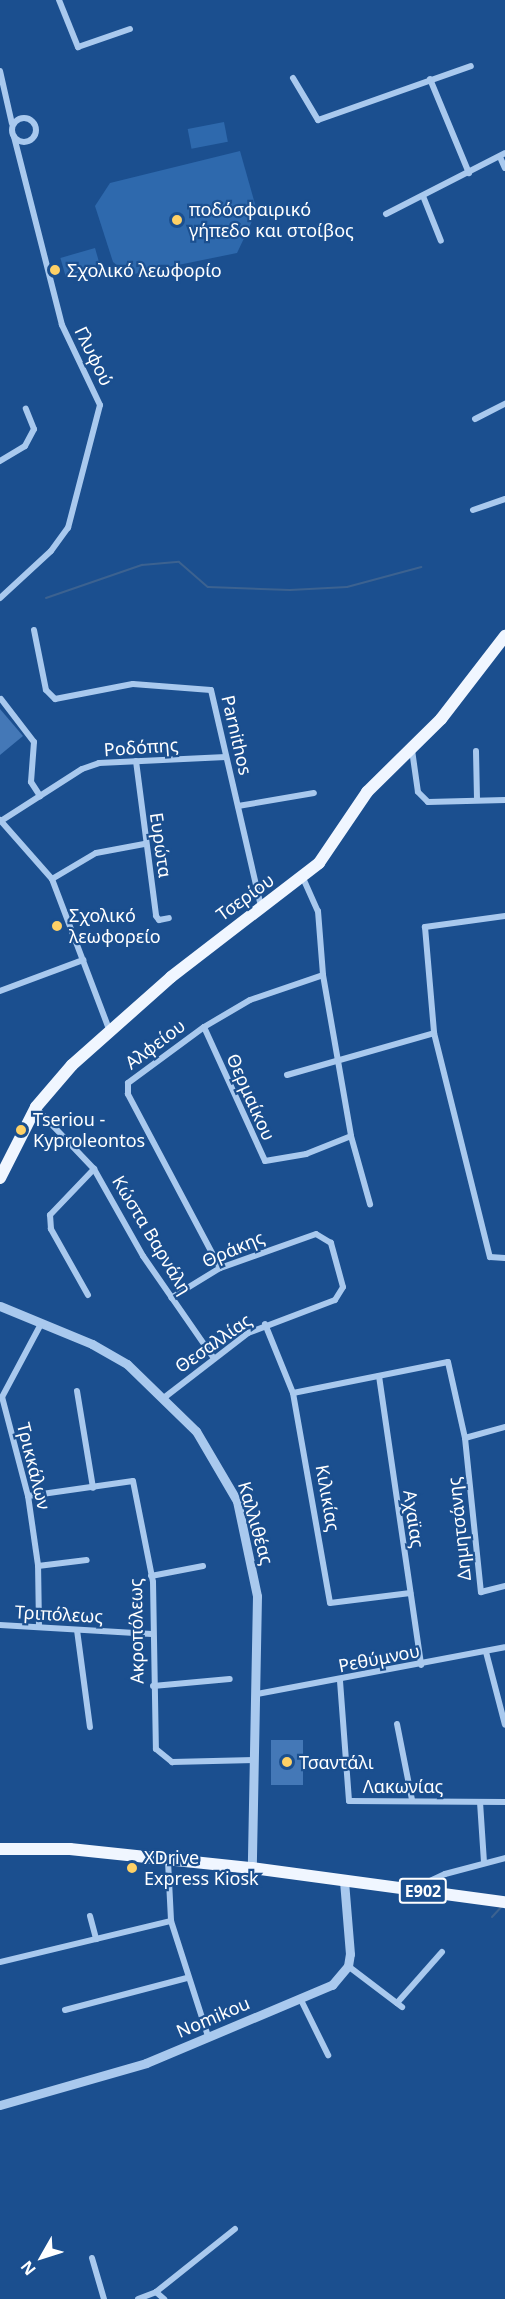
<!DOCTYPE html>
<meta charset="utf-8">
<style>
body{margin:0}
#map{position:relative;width:505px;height:2299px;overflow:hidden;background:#1b4f8f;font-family:"Noto Sans",sans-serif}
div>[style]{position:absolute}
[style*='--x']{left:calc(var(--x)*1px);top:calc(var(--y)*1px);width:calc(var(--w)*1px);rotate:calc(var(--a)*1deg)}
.green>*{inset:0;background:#2e69ad;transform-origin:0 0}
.stream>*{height:2px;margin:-1px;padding:0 1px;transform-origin:1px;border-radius:1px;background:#3c6290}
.building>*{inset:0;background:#4478b7;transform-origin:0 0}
.minor>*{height:6px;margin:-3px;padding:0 3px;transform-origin:3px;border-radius:3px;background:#a9c9ee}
.minor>.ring{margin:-3px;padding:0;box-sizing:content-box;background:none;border:6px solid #a9c9ee;border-radius:50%}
.tertiary>*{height:9px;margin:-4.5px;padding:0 4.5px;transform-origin:4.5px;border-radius:4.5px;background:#a9c9ee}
.primary>*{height:12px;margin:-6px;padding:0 6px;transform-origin:6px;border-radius:6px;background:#f0f6ff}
.dots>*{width:16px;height:16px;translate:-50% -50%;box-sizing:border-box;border:3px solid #1b4f8f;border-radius:50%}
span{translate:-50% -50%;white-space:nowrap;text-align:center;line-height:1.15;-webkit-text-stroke:4.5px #1b4f8f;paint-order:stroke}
.shield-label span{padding:2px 4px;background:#1b4f8f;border:2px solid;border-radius:4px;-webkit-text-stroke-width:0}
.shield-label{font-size:16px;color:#fff;font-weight:700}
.poi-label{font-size:18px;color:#fff}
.left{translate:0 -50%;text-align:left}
.street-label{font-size:18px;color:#fff}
.north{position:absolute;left:12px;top:2227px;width:60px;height:60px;-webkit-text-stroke:4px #1b4f8f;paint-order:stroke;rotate:231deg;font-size:16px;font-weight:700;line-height:24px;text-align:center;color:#fff}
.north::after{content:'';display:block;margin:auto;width:21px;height:27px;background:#fff;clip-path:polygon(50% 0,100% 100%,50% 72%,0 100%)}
</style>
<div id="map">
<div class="green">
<i style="left:224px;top:122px;width:20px;height:37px;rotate:79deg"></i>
<i style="clip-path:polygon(240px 151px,257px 211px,237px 253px,129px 275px,113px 262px,95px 206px,110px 183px)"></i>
<i style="left:95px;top:248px;width:19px;height:36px;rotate:74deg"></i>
</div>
<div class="stream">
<i style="--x:46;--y:598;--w:102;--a:-19"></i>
<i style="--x:142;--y:565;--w:37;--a:-5"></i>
<i style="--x:179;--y:562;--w:38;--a:41"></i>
<i style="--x:208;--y:587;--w:82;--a:2.1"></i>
<i style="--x:290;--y:590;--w:57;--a:-3"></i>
<i style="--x:347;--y:587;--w:77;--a:-15.1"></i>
<i style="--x:492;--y:1917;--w:16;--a:-47"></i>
</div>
<div class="building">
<i style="clip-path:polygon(0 709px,23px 736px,0 755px)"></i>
<i style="left:271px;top:1740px;width:32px;height:45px"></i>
</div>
<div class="minor">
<i style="--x:59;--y:0;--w:51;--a:68"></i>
<i style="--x:78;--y:47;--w:55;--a:-19.1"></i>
<i style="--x:0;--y:71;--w:54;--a:77.2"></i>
<i style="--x:293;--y:78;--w:49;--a:59.2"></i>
<i style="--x:318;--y:120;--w:162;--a:-19.4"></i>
<i style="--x:430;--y:79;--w:102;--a:67.5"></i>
<i class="ring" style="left:12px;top:118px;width:18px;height:18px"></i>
<i style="--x:500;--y:157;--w:12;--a:66"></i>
<i style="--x:423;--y:196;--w:48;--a:68.2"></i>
<i style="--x:386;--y:214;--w:134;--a:-27.1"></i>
<i style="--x:475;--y:419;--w:34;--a:-27"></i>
<i style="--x:0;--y:461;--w:29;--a:-31"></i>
<i style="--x:25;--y:446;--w:19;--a:-62"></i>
<i style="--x:34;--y:429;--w:22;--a:-112"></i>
<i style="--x:473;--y:510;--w:34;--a:-19"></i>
<i style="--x:0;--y:598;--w:69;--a:-42.7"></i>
<i style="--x:51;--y:551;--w:29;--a:-54"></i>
<i style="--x:68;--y:528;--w:127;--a:-75.4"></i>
<i style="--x:100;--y:405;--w:89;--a:-115.4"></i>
<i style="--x:62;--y:325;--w:194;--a:-104.3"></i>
<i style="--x:34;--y:630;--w:61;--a:78.7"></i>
<i style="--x:46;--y:690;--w:13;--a:45"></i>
<i style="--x:55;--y:699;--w:79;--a:-10.9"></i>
<i style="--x:133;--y:684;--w:78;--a:4.4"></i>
<i style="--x:211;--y:690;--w:223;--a:77"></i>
<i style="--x:1;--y:699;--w:54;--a:52.5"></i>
<i style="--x:34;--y:742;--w:40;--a:94.3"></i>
<i style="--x:31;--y:782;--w:17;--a:57"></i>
<i style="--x:412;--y:750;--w:42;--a:81.9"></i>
<i style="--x:418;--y:792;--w:14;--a:45"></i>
<i style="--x:428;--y:802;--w:77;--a:-1.5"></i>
<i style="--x:476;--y:751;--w:49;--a:88.8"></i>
<i style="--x:136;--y:761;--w:156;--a:82.6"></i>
<i style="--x:156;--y:916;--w:5;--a:53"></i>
<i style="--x:159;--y:920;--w:10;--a:-11"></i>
<i style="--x:238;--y:806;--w:77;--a:-9.7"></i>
<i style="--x:0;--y:820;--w:79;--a:48.6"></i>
<i style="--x:52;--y:879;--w:160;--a:69.2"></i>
<i style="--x:1;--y:821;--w:96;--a:-32.7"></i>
<i style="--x:82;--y:769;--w:18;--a:-19"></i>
<i style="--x:99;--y:763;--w:127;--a:-2.7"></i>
<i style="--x:303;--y:878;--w:36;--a:66"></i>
<i style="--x:318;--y:911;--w:64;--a:85.5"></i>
<i style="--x:323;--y:975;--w:163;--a:80.1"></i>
<i style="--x:351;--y:1136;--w:71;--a:74.4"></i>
<i style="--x:52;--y:879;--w:51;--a:-30.6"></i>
<i style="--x:96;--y:853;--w:49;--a:-10.6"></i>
<i style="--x:505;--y:916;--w:81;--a:172.2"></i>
<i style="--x:425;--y:927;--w:106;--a:85.1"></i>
<i style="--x:434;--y:1033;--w:231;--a:76"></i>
<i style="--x:490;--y:1257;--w:15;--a:4"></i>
<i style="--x:0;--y:991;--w:89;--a:-20.5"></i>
<i style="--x:204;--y:1027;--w:147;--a:65.5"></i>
<i style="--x:265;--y:1161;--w:42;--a:-9.7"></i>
<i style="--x:306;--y:1154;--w:48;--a:-21.8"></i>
<i style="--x:287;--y:1075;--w:153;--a:-15.9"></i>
<i style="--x:36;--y:1108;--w:84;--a:46.4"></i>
<i style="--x:94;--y:1169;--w:100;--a:60.6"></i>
<i style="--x:143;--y:1256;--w:123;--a:55.3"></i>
<i style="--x:220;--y:1268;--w:197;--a:-117.9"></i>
<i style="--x:128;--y:1094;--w:11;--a:-90"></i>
<i style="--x:128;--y:1083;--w:94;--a:-36.4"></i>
<i style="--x:204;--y:1027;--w:53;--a:-30.4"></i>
<i style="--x:250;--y:1000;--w:77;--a:-18.9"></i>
<i style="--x:88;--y:1295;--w:76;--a:-119.3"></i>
<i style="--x:51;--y:1229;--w:14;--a:-94"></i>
<i style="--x:50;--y:1215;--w:64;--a:-46.3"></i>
<i style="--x:265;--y:1324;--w:74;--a:67.9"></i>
<i style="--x:293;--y:1393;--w:213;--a:80"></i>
<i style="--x:330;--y:1603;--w:81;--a:-7.1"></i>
<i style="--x:379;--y:1376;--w:292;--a:81.7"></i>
<i style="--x:77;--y:1391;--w:98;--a:80.6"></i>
<i style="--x:293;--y:1393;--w:158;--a:-11.3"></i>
<i style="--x:448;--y:1362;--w:78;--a:77.4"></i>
<i style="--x:465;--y:1438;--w:155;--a:84.1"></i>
<i style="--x:481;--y:1592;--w:25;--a:-14"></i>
<i style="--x:165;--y:1397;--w:105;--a:-37.6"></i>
<i style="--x:248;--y:1333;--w:93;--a:-20.8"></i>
<i style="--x:335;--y:1300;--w:15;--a:-58"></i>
<i style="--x:343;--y:1287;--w:46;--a:-105.3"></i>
<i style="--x:331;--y:1243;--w:17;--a:-149"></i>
<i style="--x:316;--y:1234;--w:102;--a:160.5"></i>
<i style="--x:220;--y:1268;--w:57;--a:148.5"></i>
<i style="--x:465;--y:1438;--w:41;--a:-15.4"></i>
<i style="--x:28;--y:1496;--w:106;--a:-8.1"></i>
<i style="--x:133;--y:1481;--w:103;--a:78.8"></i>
<i style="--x:153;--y:1582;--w:167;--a:89"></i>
<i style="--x:156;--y:1749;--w:21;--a:39"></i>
<i style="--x:172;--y:1762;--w:82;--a:-1.4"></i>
<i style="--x:38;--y:1566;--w:49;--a:-7"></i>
<i style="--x:151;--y:1576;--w:53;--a:-10.9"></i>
<i style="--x:0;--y:1625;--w:152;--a:3.4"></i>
<i style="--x:39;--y:1626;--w:61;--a:-90.9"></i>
<i style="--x:38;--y:1565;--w:70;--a:-98.2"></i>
<i style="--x:28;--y:1496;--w:102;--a:-104.7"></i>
<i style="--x:2;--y:1397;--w:83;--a:-61.9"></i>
<i style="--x:77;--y:1630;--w:98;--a:82.4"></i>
<i style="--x:486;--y:1652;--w:75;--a:75.4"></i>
<i style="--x:340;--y:1681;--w:120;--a:85.7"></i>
<i style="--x:349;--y:1801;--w:156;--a:0.4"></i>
<i style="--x:153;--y:1686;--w:77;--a:-5.2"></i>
<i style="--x:257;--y:1694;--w:252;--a:-10.7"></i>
<i style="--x:397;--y:1724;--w:77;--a:78.8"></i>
<i style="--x:480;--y:1802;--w:60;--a:86.2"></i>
<i style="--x:168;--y:1861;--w:60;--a:87.1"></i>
<i style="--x:171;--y:1921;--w:121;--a:72.2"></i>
<i style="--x:415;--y:1888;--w:33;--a:-25"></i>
<i style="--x:445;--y:1874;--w:62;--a:-14.9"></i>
<i style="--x:90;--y:1916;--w:24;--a:75"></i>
<i style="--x:0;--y:1962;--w:176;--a:-13.5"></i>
<i style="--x:348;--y:1966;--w:68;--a:37.2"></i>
<i style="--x:300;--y:1998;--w:64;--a:63.8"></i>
<i style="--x:397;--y:2003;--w:68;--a:-48.6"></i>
<i style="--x:65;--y:2010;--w:126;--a:-14.7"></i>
<i style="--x:92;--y:2258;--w:43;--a:73.7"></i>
<i style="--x:156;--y:2292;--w:11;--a:41"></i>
<i style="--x:138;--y:2299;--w:19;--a:-21"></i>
<i style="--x:156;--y:2292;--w:101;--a:-38.6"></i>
</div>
<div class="tertiary">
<i style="--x:0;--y:1306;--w:100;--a:22.4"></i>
<i style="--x:92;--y:1344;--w:40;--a:29.7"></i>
<i style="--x:127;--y:1364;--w:96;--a:44.2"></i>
<i style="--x:196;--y:1431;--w:81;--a:59.6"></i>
<i style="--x:237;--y:1501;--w:97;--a:78.1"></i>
<i style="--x:257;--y:1596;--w:272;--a:91.1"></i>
<i style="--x:0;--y:2105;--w:152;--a:-16"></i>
<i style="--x:146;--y:2063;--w:202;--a:-22.8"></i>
<i style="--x:332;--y:1985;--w:25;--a:-50"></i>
<i style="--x:348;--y:1966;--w:12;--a:-81"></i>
<i style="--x:350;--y:1954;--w:73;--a:-94.7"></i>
</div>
<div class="primary">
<i style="--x:0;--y:1178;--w:80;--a:-63.1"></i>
<i style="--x:36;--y:1107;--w:55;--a:-49.4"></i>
<i style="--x:72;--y:1065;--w:132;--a:-41.6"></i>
<i style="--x:171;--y:977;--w:187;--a:-37.6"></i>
<i style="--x:319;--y:863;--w:86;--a:-55.9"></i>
<i style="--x:367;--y:792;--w:104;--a:-44.6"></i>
<i style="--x:441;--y:719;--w:105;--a:-52.4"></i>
<i style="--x:0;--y:1849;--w:70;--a:0"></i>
<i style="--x:70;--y:1849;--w:183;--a:6"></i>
<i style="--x:252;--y:1868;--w:255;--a:7.7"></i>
</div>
<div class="dots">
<i style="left:177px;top:220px;background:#ffd166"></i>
<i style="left:55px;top:270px;background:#ffd166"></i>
<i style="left:57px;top:926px;background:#ffd166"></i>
<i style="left:21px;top:1130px;background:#ffd166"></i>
<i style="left:287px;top:1762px;background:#ffd166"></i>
<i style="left:132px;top:1868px;background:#ffd166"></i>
</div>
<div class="shield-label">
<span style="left:423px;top:1891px">E902</span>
</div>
<div class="poi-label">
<span class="left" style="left:189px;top:220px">ποδόσφαιρικό<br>γήπεδο και στοίβος</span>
<span class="left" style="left:67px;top:270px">Σχολικό λεωφορίο</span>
<span class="left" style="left:69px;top:926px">Σχολικό<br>λεωφορείο</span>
<span class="left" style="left:33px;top:1130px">Tseriou -<br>Kyproleontos</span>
<span class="left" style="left:299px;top:1762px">Τσαντάλι</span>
<span class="left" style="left:144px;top:1868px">XDrive<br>Express Kiosk</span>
</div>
<div class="street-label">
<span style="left:94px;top:356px;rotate:64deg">Γλυφού</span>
<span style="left:237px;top:735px;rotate:77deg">Parnithos</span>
<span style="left:141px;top:747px;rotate:-4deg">Ροδόπης</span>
<span style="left:161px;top:845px;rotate:82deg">Ευρώτα</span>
<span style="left:245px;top:897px;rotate:-36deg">Τσερίου</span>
<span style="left:155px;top:1044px;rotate:-37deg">Αλφείου</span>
<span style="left:251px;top:1097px;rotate:66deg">Θερμαίκου</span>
<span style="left:152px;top:1235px;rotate:59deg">Κώστα Βαρνάλη</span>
<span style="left:233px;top:1249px;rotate:-23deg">Θράκης</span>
<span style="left:213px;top:1343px;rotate:-35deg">Θεσαλλίας</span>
<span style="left:34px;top:1466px;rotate:76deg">Τρικκάλων</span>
<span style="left:328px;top:1498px;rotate:80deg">Κιλικίας</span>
<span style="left:414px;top:1519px;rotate:82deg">Αχαϊας</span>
<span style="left:256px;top:1523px;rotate:74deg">Καλλιθέας</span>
<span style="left:459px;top:1529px;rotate:-96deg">Δημητσάνης</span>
<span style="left:59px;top:1614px;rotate:3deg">Τριπόλεως</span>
<span style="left:136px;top:1631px;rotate:-91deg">Ακροπόλεως</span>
<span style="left:379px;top:1658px;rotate:-11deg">Ρεθύμνου</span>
<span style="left:403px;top:1786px">Λακωνίας</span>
<span style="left:213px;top:2017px;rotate:-23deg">Nomikou</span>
</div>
<div class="north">N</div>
</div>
